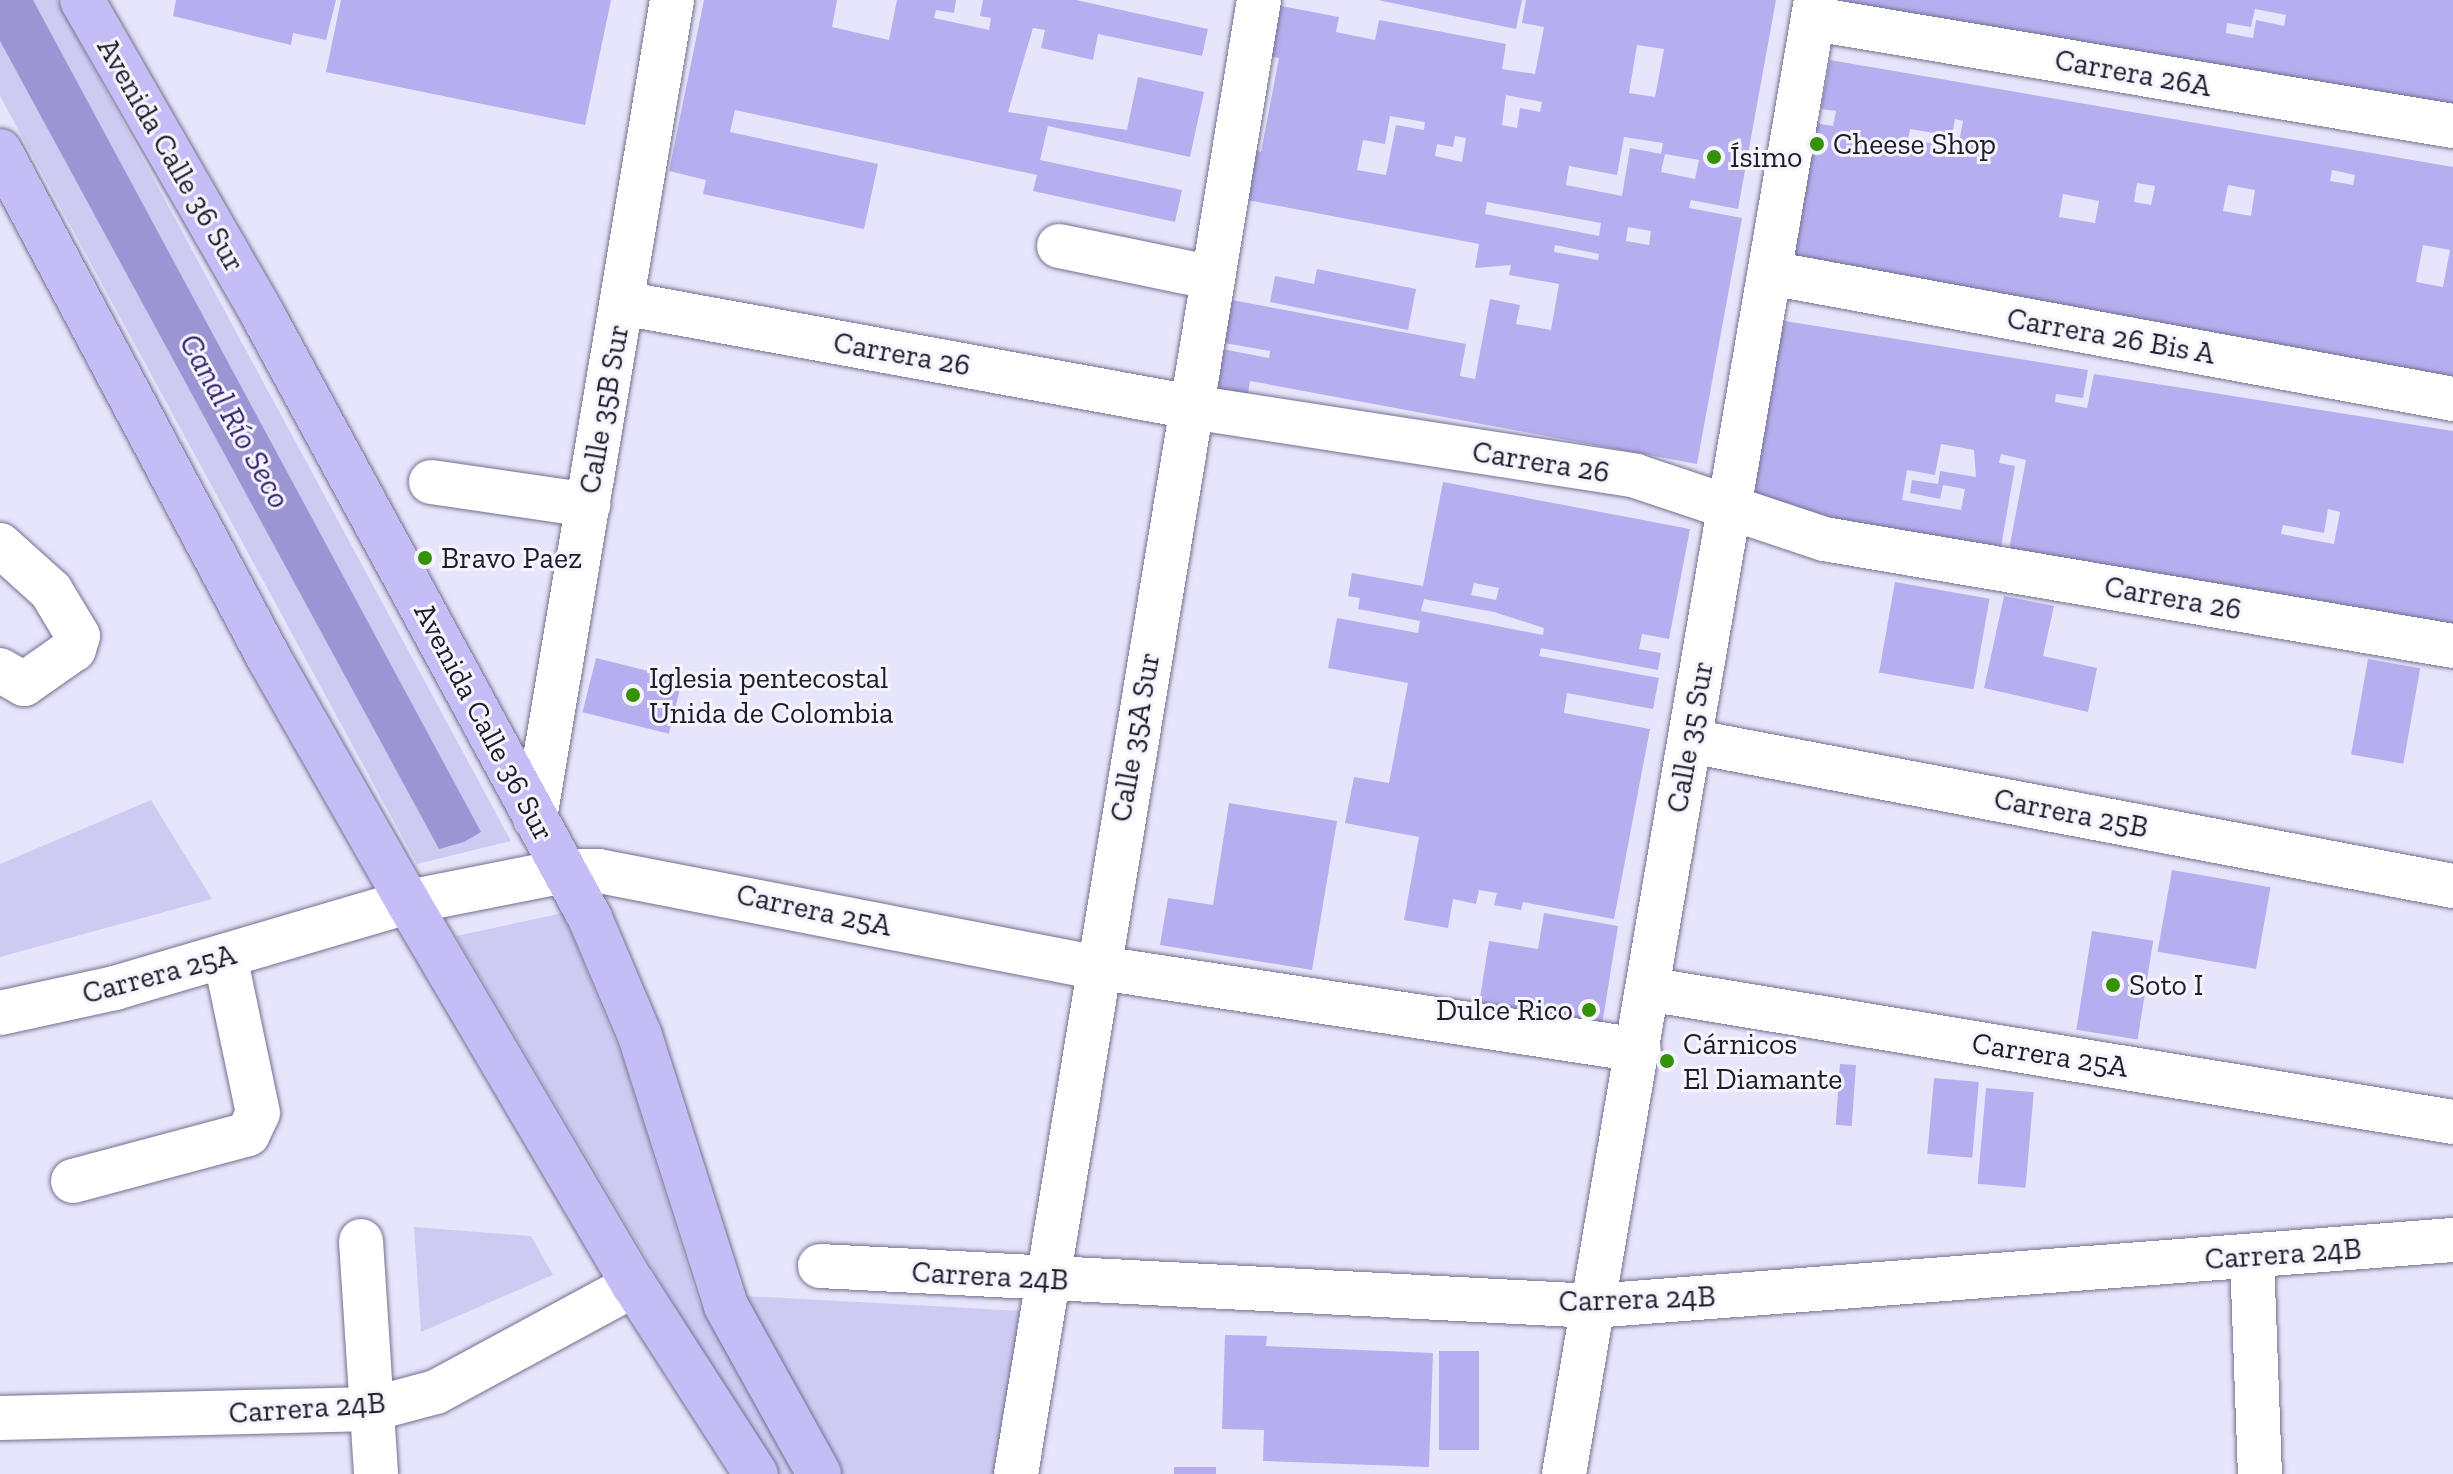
<!DOCTYPE html>
<meta charset="utf-8">
<style>
body{margin:0}
#map{position:relative;width:2453px;height:1474px;overflow:hidden;background:#e7e5fb;font-family:"Zilla Slab",serif}
div>[style]{position:absolute}
[style*='--x']{left:calc(var(--x)*1px);top:calc(var(--y)*1px);width:calc(var(--w)*1px);rotate:calc(var(--a)*1deg)}
.green>*{inset:0;background:#cecbf3}
.water>*{inset:0;background:#9c95d4}
.building>*{inset:0;background:#b5afef;transform-origin:0 0}
.roads{filter:drop-shadow(0 0 2px #737090) drop-shadow(0 0 2px #737090)}
.minor>*{height:44px;margin:-22px;padding:0 22px;transform-origin:22px;border-radius:22px;background:#fff}
.major>*{height:44px;margin:-22px;padding:0 22px;transform-origin:22px;border-radius:22px;background:#c5bdf6}
.dots>*{width:22px;height:22px;translate:-50% -50%;box-sizing:border-box;border:4px solid #f5f4fc;border-radius:50%}
span{translate:-50% -50%;white-space:nowrap;text-align:center;line-height:1.15;-webkit-text-stroke:6px #f5f4fc;paint-order:stroke}
.street-label{font-size:30px;color:#1e1c29}
.poi-label{font-size:30px;color:#1e1c29}
.left{translate:0 -50%;text-align:left}
.right{translate:-100% -50%;text-align:right}
.water-label{font-size:32px;color:#36246e;font-style:italic}
</style>
<div id="map">
<div class="green">
<i style="clip-path:polygon(0 0,57px 0,511px 841px,417px 864px,0 96px)"></i>
<i style="clip-path:polygon(151px 800px,212px 899px,0 957px,0 864px)"></i>
<i style="clip-path:polygon(563px 913px,624px 1062px,698px 1300px,795px 1474px,774px 1474px,456px 936px)"></i>
<i style="clip-path:polygon(414px 1227px,531px 1236px,553px 1275px,421px 1332px)"></i>
<i style="clip-path:polygon(746px 1296px,1022px 1311px,996px 1474px,839px 1474px)"></i>
</div>
<div class="water">
<i style="clip-path:polygon(0 0,33px 0,481px 832px,464px 842px,439px 849px,0 41px)"></i>
</div>
<div class="building">
<i style="clip-path:polygon(176px 0,336px 0,326px 40px,293px 33px,291px 45px,173px 16px)"></i>
<i style="clip-path:polygon(341px 0,611px 0,585px 125px,326px 72px)"></i>
<i style="clip-path:polygon(704px 0,837px 0,832px 27px,889px 40px,897px 0,956px 0,954px 13px,936px 10px,934px 18px,989px 30px,991px 18px,980px 16px,983px 0,1076px 0,1208px 29px,1202px 56px,1098px 34px,1093px 60px,1041px 48px,1045px 30px,1033px 28px,1008px 112px,1127px 130px,1138px 77px,1204px 92px,1190px 157px,1048px 126px,1040px 160px,1182px 190px,1175px 222px,1033px 191px,1037px 175px,735px 110px,730px 132px,878px 164px,864px 229px,703px 194px,706px 180px,669px 171px)"></i>
<i style="clip-path:polygon(1378px 0,1522px 0,1516px 29px)"></i>
<i style="clip-path:polygon(evenodd,1526px 0,1776px 0,1738px 209px,1691px 200px,1689px 208px,1742px 218px,1697px 464px,1250px 381px,1247px 400px,1199px 392px,1207px 346px,1269px 358px,1270px 351px,1213px 341px,1221px 298px,1466px 344px,1460px 376px,1475px 379px,1490px 299px,1520px 305px,1516px 324px,1551px 330px,1559px 284px,1509px 275px,1511px 265px,1475px 268px,1479px 244px,1237px 198px,1246px 149px,1261px 152px,1279px 58px,1261px 55px,1271px 4px,1339px 17px,1336px 32px,1375px 40px,1379px 20px,1506px 44px,1502px 69px,1535px 74px,1544px 27px,1522px 23px,1526px 0,1637px 45px,1664px 49px,1655px 97px,1629px 93px,1637px 45px,1526px 0,1506px 95px,1542px 102px,1540px 112px,1520px 108px,1517px 128px,1502px 125px,1506px 95px,1526px 0,1390px 116px,1425px 122px,1424px 130px,1396px 125px,1386px 175px,1357px 170px,1363px 140px,1385px 144px,1390px 116px,1526px 0,1455px 136px,1466px 138px,1462px 162px,1435px 156px,1437px 144px,1453px 147px,1455px 136px,1526px 0,1624px 137px,1663px 143px,1661px 154px,1630px 148px,1622px 196px,1566px 185px,1569px 166px,1617px 175px,1624px 137px,1526px 0,1665px 154px,1699px 160px,1695px 179px,1661px 172px,1665px 154px,1526px 0,1487px 202px,1601px 223px,1599px 236px,1485px 214px,1487px 202px,1526px 0,1628px 227px,1651px 231px,1649px 245px,1626px 241px,1628px 227px,1526px 0,1555px 245px,1599px 254px,1598px 260px,1554px 252px,1555px 245px)"></i>
<i style="clip-path:polygon(evenodd,1829px 0,2453px 0,2453px 119px,1829px 0,2255px 9px,2286px 15px,2284px 26px,2256px 20px,2253px 38px,2226px 33px,2227px 23px,2251px 27px,2255px 9px)"></i>
<i style="clip-path:polygon(evenodd,1830px 60px,2453px 167px,2453px 387px,1782px 272px,1809px 122px,1833px 126px,1836px 111px,1821px 109px,1830px 60px,1955px 119px,1963px 121px,1958px 148px,1908px 139px,1910px 129px,1952px 136px,1955px 119px,1830px 60px,2332px 170px,2355px 175px,2353px 185px,2330px 181px,2332px 170px,1830px 60px,2137px 183px,2155px 186px,2151px 205px,2134px 202px,2137px 183px,1830px 60px,2228px 185px,2255px 190px,2251px 216px,2223px 211px,2228px 185px,1830px 60px,2063px 194px,2099px 201px,2095px 223px,2059px 217px,2063px 194px,1830px 60px,2423px 245px,2450px 250px,2443px 287px,2416px 282px,2423px 245px)"></i>
<i style="clip-path:polygon(1317px 269px,1416px 289px,1408px 330px,1270px 302px,1275px 276px,1314px 284px)"></i>
<i style="clip-path:polygon(evenodd,1785px 321px,2088px 370px,2083px 398px,2056px 394px,2055px 402px,2087px 408px,2094px 374px,2453px 431px,2453px 636px,2008px 555px,2026px 460px,2001px 454px,1999px 463px,2015px 466px,2000px 553px,1745px 504px,1775px 328px,1785px 321px,1941px 444px,1974px 450px,1976px 477px,1940px 471px,1938px 484px,1912px 480px,1910px 493px,1940px 499px,1943px 485px,1965px 489px,1961px 510px,1902px 500px,1907px 470px,1935px 475px,1941px 444px,1785px 321px,2328px 509px,2340px 512px,2334px 544px,2281px 534px,2283px 525px,2324px 533px,2328px 509px)"></i>
<i style="clip-path:polygon(evenodd,1443px 482px,1690px 529px,1669px 639px,1642px 634px,1639px 649px,1661px 653px,1658px 670px,1541px 648px,1539px 656px,1659px 678px,1653px 709px,1567px 693px,1564px 713px,1650px 729px,1614px 919px,1523px 902px,1521px 910px,1494px 905px,1497px 893px,1479px 890px,1476px 904px,1453px 899px,1448px 928px,1404px 920px,1419px 837px,1345px 823px,1354px 777px,1389px 783px,1408px 683px,1328px 668px,1337px 618px,1418px 633px,1420px 621px,1358px 609px,1360px 598px,1348px 596px,1352px 573px,1423px 586px,1443px 482px,1474px 583px,1499px 588px,1496px 600px,1471px 595px,1474px 583px,1443px 482px,1424px 599px,1494px 612px,1544px 628px,1543px 635px,1421px 611px,1424px 599px)"></i>
<i style="left:1895px;top:582px;width:96px;height:92px;rotate:10deg"></i>
<i style="clip-path:polygon(2004px 596px,2054px 606px,2043px 656px,2097px 668px,2088px 712px,1984px 688px)"></i>
<i style="left:596px;top:658px;width:89px;height:56px;rotate:14deg"></i>
<i style="left:2368px;top:659px;width:53px;height:97px;rotate:10deg"></i>
<i style="clip-path:polygon(1229px 803px,1337px 821px,1312px 970px,1160px 945px,1168px 898px,1213px 905px)"></i>
<i style="left:2172px;top:870px;width:100px;height:83px;rotate:10deg"></i>
<i style="clip-path:polygon(1544px 913px,1618px 926px,1602px 1025px,1479px 1004px,1489px 941px,1538px 949px)"></i>
<i style="left:2092px;top:931px;width:62px;height:100px;rotate:9deg"></i>
<i style="left:1840px;top:1064px;width:16px;height:61px;rotate:4deg"></i>
<i style="left:1934px;top:1078px;width:45px;height:76px;rotate:5deg"></i>
<i style="left:1986px;top:1088px;width:48px;height:96px;rotate:5deg"></i>
<i style="clip-path:polygon(1225px 1335px,1267px 1336px,1266px 1346px,1433px 1353px,1429px 1467px,1263px 1461px,1264px 1430px,1222px 1429px)"></i>
<i style="left:1439px;top:1351px;width:40px;height:99px"></i>
<i style="left:1174px;top:1467px;width:42px;height:7px"></i>
</div>
<div class="roads">
<div class="minor">
<i style="--x:1814;--y:19;--w:648;--a:9.51"></i>
<i style="--x:1059;--y:246;--w:157;--a:11.7"></i>
<i style="--x:1770;--y:273;--w:695;--a:10.45"></i>
<i style="--x:622;--y:303;--w:579;--a:10.34"></i>
<i style="--x:1192;--y:407;--w:449;--a:8.8"></i>
<i style="--x:1636;--y:476;--w:198;--a:18.5"></i>
<i style="--x:1824;--y:539;--w:638;--a:9.65"></i>
<i style="--x:431;--y:482;--w:159;--a:8.3"></i>
<i style="--x:0;--y:545;--w:69;--a:42"></i>
<i style="--x:51;--y:591;--w:52;--a:59"></i>
<i style="--x:78;--y:636;--w:14;--a:107"></i>
<i style="--x:74;--y:649;--w:61;--a:145"></i>
<i style="--x:24;--y:684;--w:28;--a:-150"></i>
<i style="--x:1690;--y:741;--w:777;--a:10.76"></i>
<i style="--x:535;--y:818;--w:829;--a:-80.49"></i>
<i style="--x:1647;--y:989;--w:817;--a:9.37"></i>
<i style="--x:0;--y:1013;--w:118;--a:-12.3"></i>
<i style="--x:115;--y:988;--w:305;--a:-16.4"></i>
<i style="--x:408;--y:902;--w:159;--a:-11.2"></i>
<i style="--x:564;--y:871;--w:35;--a:0"></i>
<i style="--x:599;--y:871;--w:504;--a:10.98"></i>
<i style="--x:1094;--y:967;--w:551;--a:8.66"></i>
<i style="--x:73;--y:1181;--w:181;--a:-15"></i>
<i style="--x:248;--y:1134;--w:23;--a:-65"></i>
<i style="--x:258;--y:1113;--w:159;--a:-101.9"></i>
<i style="--x:361;--y:1241;--w:233;--a:86.3"></i>
<i style="--x:2252;--y:1257;--w:217;--a:87.9"></i>
<i style="--x:820;--y:1266;--w:774;--a:2.96"></i>
<i style="--x:1593;--y:1306;--w:863;--a:-4.39"></i>
<i style="--x:0;--y:1418;--w:372;--a:-1.4"></i>
<i style="--x:372;--y:1409;--w:66;--a:-14.9"></i>
<i style="--x:436;--y:1392;--w:225;--a:-28.4"></i>
<i style="--x:1016;--y:1474;--w:1494;--a:-80.64"></i>
<i style="--x:1564;--y:1474;--w:1495;--a:-80.3"></i>
</div>
<div class="major">
<i style="--x:82;--y:0;--w:366;--a:60.1"></i>
<i style="--x:264;--y:317;--w:684;--a:61.52"></i>
<i style="--x:590;--y:918;--w:128;--a:67"></i>
<i style="--x:640;--y:1036;--w:283;--a:72.3"></i>
<i style="--x:726;--y:1306;--w:192;--a:61"></i>
<i style="--x:0;--y:151;--w:576;--a:62.06"></i>
<i style="--x:270;--y:660;--w:279;--a:60.3"></i>
<i style="--x:408;--y:902;--w:445;--a:59.5"></i>
<i style="--x:634;--y:1285;--w:225;--a:57.2"></i>
</div>
</div>
<div class="dots">
<i style="left:1817px;top:144px;background:#359105"></i>
<i style="left:1714px;top:157px;background:#359105"></i>
<i style="left:425px;top:558px;background:#359105"></i>
<i style="left:633px;top:695px;background:#359105"></i>
<i style="left:2113px;top:985px;background:#359105"></i>
<i style="left:1589px;top:1010px;background:#359105"></i>
<i style="left:1667px;top:1061px;background:#359105"></i>
</div>
<div class="street-label">
<span style="left:2133px;top:73px;rotate:10deg">Carrera 26A</span>
<span style="left:171px;top:155px;rotate:60deg">Avenida Calle 36 Sur</span>
<span style="left:2111px;top:336px;rotate:10deg">Carrera 26 Bis A</span>
<span style="left:902px;top:354px;rotate:10deg">Carrera 26</span>
<span style="left:604px;top:409px;rotate:-80deg">Calle 35B Sur</span>
<span style="left:1541px;top:462px;rotate:9deg">Carrera 26</span>
<span style="left:2173px;top:598px;rotate:10deg">Carrera 26</span>
<span style="left:484px;top:722px;rotate:62deg">Avenida Calle 36 Sur</span>
<span style="left:1135px;top:737px;rotate:-80deg">Calle 35A Sur</span>
<span style="left:1690px;top:737px;rotate:-80deg">Calle 35 Sur</span>
<span style="left:2071px;top:813px;rotate:11deg">Carrera 25B</span>
<span style="left:814px;top:910px;rotate:12deg">Carrera 25A</span>
<span style="left:159px;top:974px;rotate:-15deg">Carrera 25A</span>
<span style="left:2050px;top:1055px;rotate:9deg">Carrera 25A</span>
<span style="left:2283px;top:1254px;rotate:-4deg">Carrera 24B</span>
<span style="left:990px;top:1276px;rotate:3deg">Carrera 24B</span>
<span style="left:1637px;top:1299px;rotate:-2deg">Carrera 24B</span>
<span style="left:307px;top:1408px;rotate:-4deg">Carrera 24B</span>
</div>
<div class="poi-label">
<span class="left" style="left:1833px;top:144px">Cheese Shop</span>
<span class="left" style="left:1730px;top:157px">Ísimo</span>
<span class="left" style="left:441px;top:558px">Bravo Paez</span>
<span class="left" style="left:649px;top:695px">Iglesia pentecostal<br>Unida de Colombia</span>
<span class="left" style="left:2129px;top:985px">Soto I</span>
<span class="right" style="left:1573px;top:1010px">Dulce Rico</span>
<span class="left" style="left:1683px;top:1061px">Cárnicos<br>El Diamante</span>
</div>
<div class="water-label">
<span style="left:235px;top:421px;rotate:61deg">Canal Río Seco</span>
</div>
</div>
